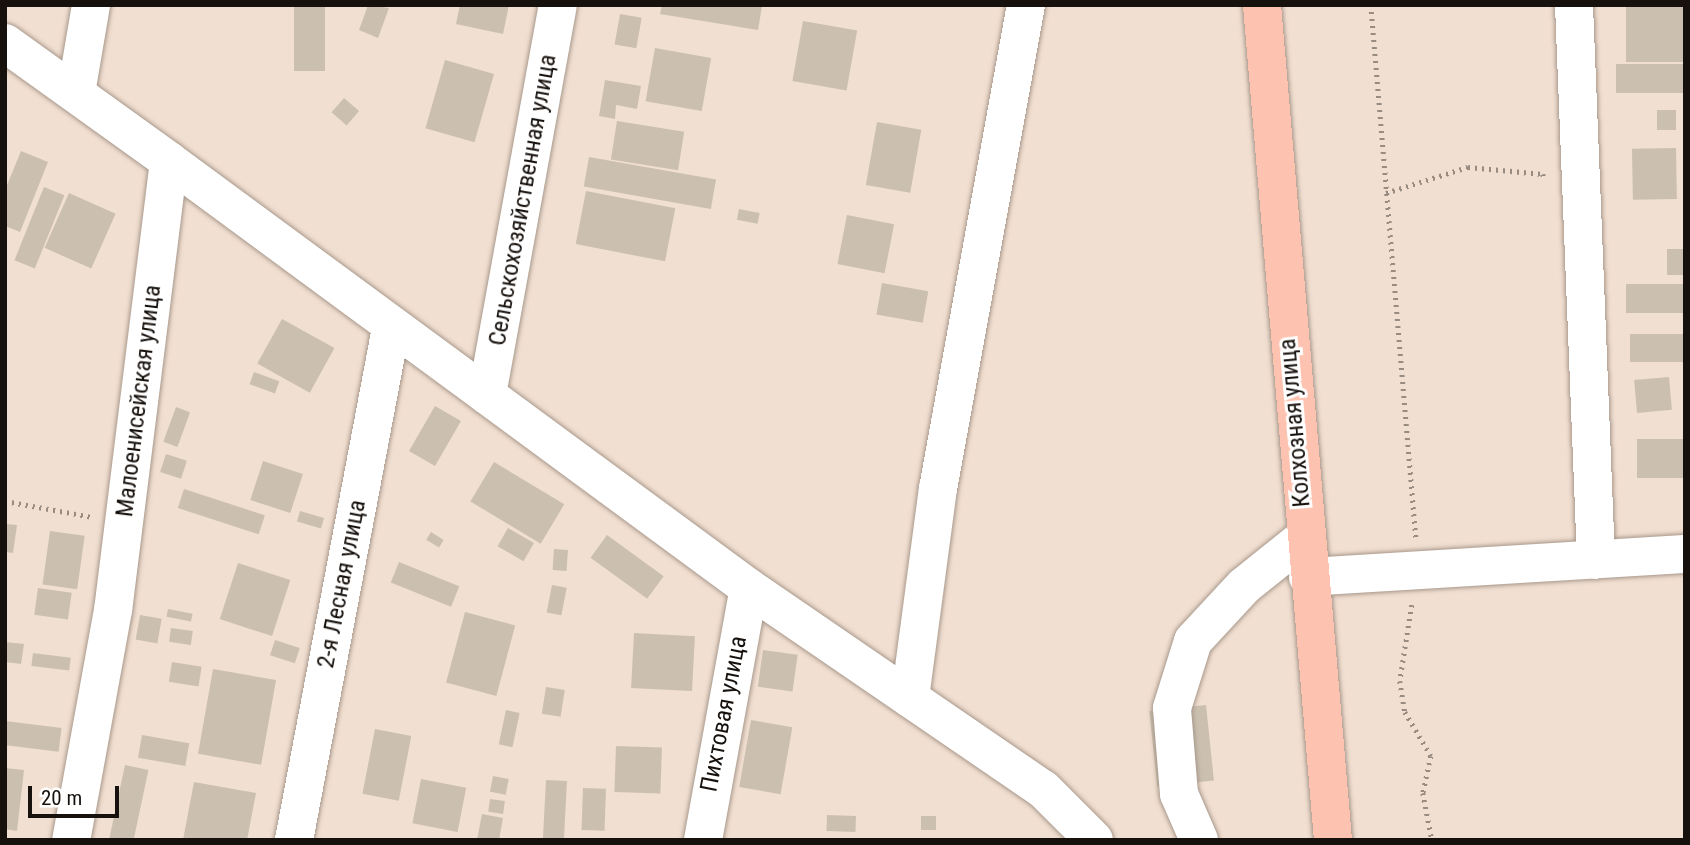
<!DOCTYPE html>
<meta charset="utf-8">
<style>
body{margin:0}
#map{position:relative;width:1690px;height:845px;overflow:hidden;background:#f1dfd1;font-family:"Roboto Condensed",sans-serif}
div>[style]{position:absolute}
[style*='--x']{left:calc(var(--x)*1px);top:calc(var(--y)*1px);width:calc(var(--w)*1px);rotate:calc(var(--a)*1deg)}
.building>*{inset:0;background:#cbc0af;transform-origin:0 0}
.path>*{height:4.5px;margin-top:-2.25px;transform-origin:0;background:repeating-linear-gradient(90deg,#988b81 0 2px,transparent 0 7px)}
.roads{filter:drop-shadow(0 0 2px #a8988b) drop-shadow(0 0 2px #a8988b)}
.minor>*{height:38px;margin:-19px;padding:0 19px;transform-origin:19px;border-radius:19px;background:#fff}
.major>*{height:38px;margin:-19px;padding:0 19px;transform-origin:19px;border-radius:19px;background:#fec3b0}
span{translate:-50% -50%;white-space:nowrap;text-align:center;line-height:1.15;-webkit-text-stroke:6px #fff;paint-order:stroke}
.street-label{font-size:24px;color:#17110d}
.frame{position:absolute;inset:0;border:7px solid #17110d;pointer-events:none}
.scale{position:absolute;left:28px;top:786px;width:91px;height:32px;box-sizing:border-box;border:4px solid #17110d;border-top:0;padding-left:9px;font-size:21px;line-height:24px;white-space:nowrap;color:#17110d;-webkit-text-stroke:5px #fff;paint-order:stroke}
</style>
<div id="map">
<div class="building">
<i style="left:294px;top:5px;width:31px;height:66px"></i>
<i style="clip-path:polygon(368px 5px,389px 8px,378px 38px,359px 30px)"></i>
<i style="clip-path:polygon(460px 5px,509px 5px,503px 34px,456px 24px)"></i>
<i style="clip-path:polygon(662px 5px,755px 5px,762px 6px,758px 30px,660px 14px)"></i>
<i style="left:1626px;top:5px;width:58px;height:57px"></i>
<i style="left:620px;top:14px;width:22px;height:31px;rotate:10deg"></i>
<i style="left:803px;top:21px;width:55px;height:61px;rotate:10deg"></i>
<i style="left:655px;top:48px;width:57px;height:54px;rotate:10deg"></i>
<i style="left:445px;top:60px;width:51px;height:71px;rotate:16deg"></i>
<i style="left:1685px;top:64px;width:29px;height:69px;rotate:90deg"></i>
<i style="clip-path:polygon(605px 80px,641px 86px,637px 109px,616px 105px,615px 119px,599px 116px)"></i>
<i style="left:344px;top:98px;width:20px;height:19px;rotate:41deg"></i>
<i style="left:1657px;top:110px;width:19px;height:20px"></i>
<i style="left:617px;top:121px;width:68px;height:39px;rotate:9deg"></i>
<i style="left:877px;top:122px;width:45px;height:64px;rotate:10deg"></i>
<i style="left:1676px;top:148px;width:51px;height:44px;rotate:89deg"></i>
<i style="clip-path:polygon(21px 151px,48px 162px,20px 232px,5px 226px,5px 190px)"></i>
<i style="left:589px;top:157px;width:129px;height:30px;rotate:10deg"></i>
<i style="left:44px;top:187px;width:22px;height:79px;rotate:22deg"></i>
<i style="left:586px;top:191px;width:91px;height:54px;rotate:11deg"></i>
<i style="left:69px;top:193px;width:51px;height:60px;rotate:24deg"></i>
<i style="left:739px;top:209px;width:21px;height:11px;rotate:11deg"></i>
<i style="left:847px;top:215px;width:48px;height:50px;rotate:11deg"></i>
<i style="left:1685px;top:249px;width:26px;height:18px;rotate:90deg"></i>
<i style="left:882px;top:283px;width:47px;height:32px;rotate:10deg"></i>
<i style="left:1685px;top:284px;width:29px;height:59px;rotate:90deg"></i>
<i style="left:282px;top:319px;width:60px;height:51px;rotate:29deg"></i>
<i style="left:1685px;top:334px;width:28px;height:55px;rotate:90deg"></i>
<i style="left:254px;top:372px;width:27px;height:13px;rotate:20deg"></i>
<i style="left:1669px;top:377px;width:33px;height:35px;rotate:85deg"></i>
<i style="left:435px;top:406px;width:30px;height:52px;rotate:30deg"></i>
<i style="left:176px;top:407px;width:15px;height:37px;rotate:20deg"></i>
<i style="left:1685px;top:439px;width:39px;height:48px;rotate:90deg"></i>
<i style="left:166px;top:454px;width:22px;height:19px;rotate:18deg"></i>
<i style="left:263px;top:461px;width:42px;height:41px;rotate:18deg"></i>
<i style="left:494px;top:462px;width:82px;height:46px;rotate:31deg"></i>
<i style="left:184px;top:489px;width:85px;height:20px;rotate:18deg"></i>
<i style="left:300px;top:511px;width:25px;height:11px;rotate:16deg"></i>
<i style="clip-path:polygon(5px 524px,17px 525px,13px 553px,5px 552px)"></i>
<i style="left:508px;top:528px;width:30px;height:21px;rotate:30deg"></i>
<i style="left:50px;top:531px;width:35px;height:54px;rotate:8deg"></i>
<i style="left:431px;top:532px;width:15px;height:9px;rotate:32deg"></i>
<i style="left:607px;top:535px;width:70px;height:28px;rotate:36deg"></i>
<i style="left:554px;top:549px;width:14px;height:21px;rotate:4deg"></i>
<i style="left:399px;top:562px;width:65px;height:22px;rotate:22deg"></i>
<i style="left:238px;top:563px;width:55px;height:59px;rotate:18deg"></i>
<i style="left:552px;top:585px;width:15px;height:28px;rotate:11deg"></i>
<i style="left:38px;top:588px;width:34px;height:27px;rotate:8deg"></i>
<i style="left:168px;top:609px;width:25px;height:8px;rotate:11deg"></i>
<i style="left:465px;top:612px;width:52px;height:73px;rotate:15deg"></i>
<i style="left:140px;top:615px;width:22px;height:25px;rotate:10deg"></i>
<i style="left:171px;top:628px;width:22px;height:14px;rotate:8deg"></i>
<i style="left:634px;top:633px;width:61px;height:55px;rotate:3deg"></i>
<i style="left:275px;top:640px;width:26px;height:16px;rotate:18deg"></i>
<i style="clip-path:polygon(5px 642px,24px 644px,21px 664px,5px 662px)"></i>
<i style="left:763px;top:650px;width:35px;height:37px;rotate:8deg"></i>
<i style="left:33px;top:653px;width:38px;height:13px;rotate:7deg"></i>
<i style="left:172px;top:662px;width:30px;height:20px;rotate:9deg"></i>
<i style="left:213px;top:669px;width:64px;height:86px;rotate:10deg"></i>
<i style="left:546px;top:687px;width:19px;height:27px;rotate:9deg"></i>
<i style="left:1206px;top:705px;width:76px;height:57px;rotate:84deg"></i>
<i style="left:506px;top:710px;width:14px;height:35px;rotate:12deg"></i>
<i style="left:751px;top:720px;width:42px;height:68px;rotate:10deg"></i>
<i style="left:5px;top:721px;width:57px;height:24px;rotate:7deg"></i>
<i style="left:375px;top:729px;width:37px;height:66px;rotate:11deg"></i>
<i style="left:142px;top:735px;width:48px;height:23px;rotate:10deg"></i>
<i style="left:616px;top:746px;width:46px;height:46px;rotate:2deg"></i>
<i style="left:125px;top:765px;width:24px;height:76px;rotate:12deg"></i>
<i style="clip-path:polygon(5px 768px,24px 770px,17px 831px,5px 829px)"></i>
<i style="left:493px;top:776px;width:16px;height:16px;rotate:11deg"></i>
<i style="left:421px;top:779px;width:46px;height:45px;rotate:11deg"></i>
<i style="left:546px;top:780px;width:21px;height:59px;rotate:3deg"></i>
<i style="clip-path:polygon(194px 782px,256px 793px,247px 840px,183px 840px)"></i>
<i style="left:583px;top:788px;width:23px;height:42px;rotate:2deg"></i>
<i style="left:490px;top:799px;width:15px;height:13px;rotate:8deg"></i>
<i style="clip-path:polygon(482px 814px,503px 818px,499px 840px,477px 840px)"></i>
<i style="left:827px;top:815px;width:29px;height:16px;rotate:2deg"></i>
<i style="left:921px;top:816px;width:15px;height:14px"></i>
</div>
<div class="path">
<i style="--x:1371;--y:5;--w:535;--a:85.17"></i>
<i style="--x:1386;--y:193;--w:86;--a:-17.6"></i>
<i style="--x:1468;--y:167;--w:75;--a:5.3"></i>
<i style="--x:1543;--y:174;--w:5;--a:79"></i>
<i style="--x:5;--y:501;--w:88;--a:10.4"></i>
<i style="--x:1412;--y:605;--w:77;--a:99"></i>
<i style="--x:1400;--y:681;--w:31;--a:81"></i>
<i style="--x:1405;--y:712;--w:51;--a:59.4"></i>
<i style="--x:1431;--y:756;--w:38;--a:102"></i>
<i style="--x:1423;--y:793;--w:48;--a:79.2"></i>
</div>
<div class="roads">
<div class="minor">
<i style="--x:1574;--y:5;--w:555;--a:87.73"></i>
<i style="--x:5;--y:43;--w:202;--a:35.7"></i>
<i style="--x:169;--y:161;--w:452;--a:97.1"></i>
<i style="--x:113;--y:610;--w:234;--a:100.3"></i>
<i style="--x:76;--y:93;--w:89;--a:-80.3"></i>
<i style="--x:169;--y:161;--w:720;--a:36.36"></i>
<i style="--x:749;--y:588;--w:356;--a:34.4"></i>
<i style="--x:1043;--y:789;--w:72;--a:45"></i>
<i style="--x:487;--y:395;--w:396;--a:-79.7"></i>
<i style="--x:1308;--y:577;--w:378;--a:-3.5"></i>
<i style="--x:910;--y:698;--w:211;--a:-82.4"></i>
<i style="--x:938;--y:489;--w:492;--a:-79.7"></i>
<i style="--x:294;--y:840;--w:521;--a:-79.27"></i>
<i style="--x:703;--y:840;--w:256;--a:-79.7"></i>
<i style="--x:1199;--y:840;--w:50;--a:-113.5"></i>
<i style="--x:1179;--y:794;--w:86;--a:-94.7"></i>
<i style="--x:1172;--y:708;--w:70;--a:-72.6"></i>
<i style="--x:1193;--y:641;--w:75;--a:-47.2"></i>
<i style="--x:1244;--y:586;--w:77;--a:-38.7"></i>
</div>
<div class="major">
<i style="--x:1262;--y:5;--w:838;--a:85.14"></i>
</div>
</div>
<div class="street-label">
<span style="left:523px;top:200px;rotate:-80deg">Сельскохозяйственная улица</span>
<span style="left:139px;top:401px;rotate:-83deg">Малоенисейская улица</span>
<span style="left:1295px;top:423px;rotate:-95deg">Колхозная улица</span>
<span style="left:342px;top:584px;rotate:-79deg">2-я Лесная улица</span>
<span style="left:724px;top:714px;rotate:-79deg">Пихтовая улица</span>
</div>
<div class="frame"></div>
<div class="scale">20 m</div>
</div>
